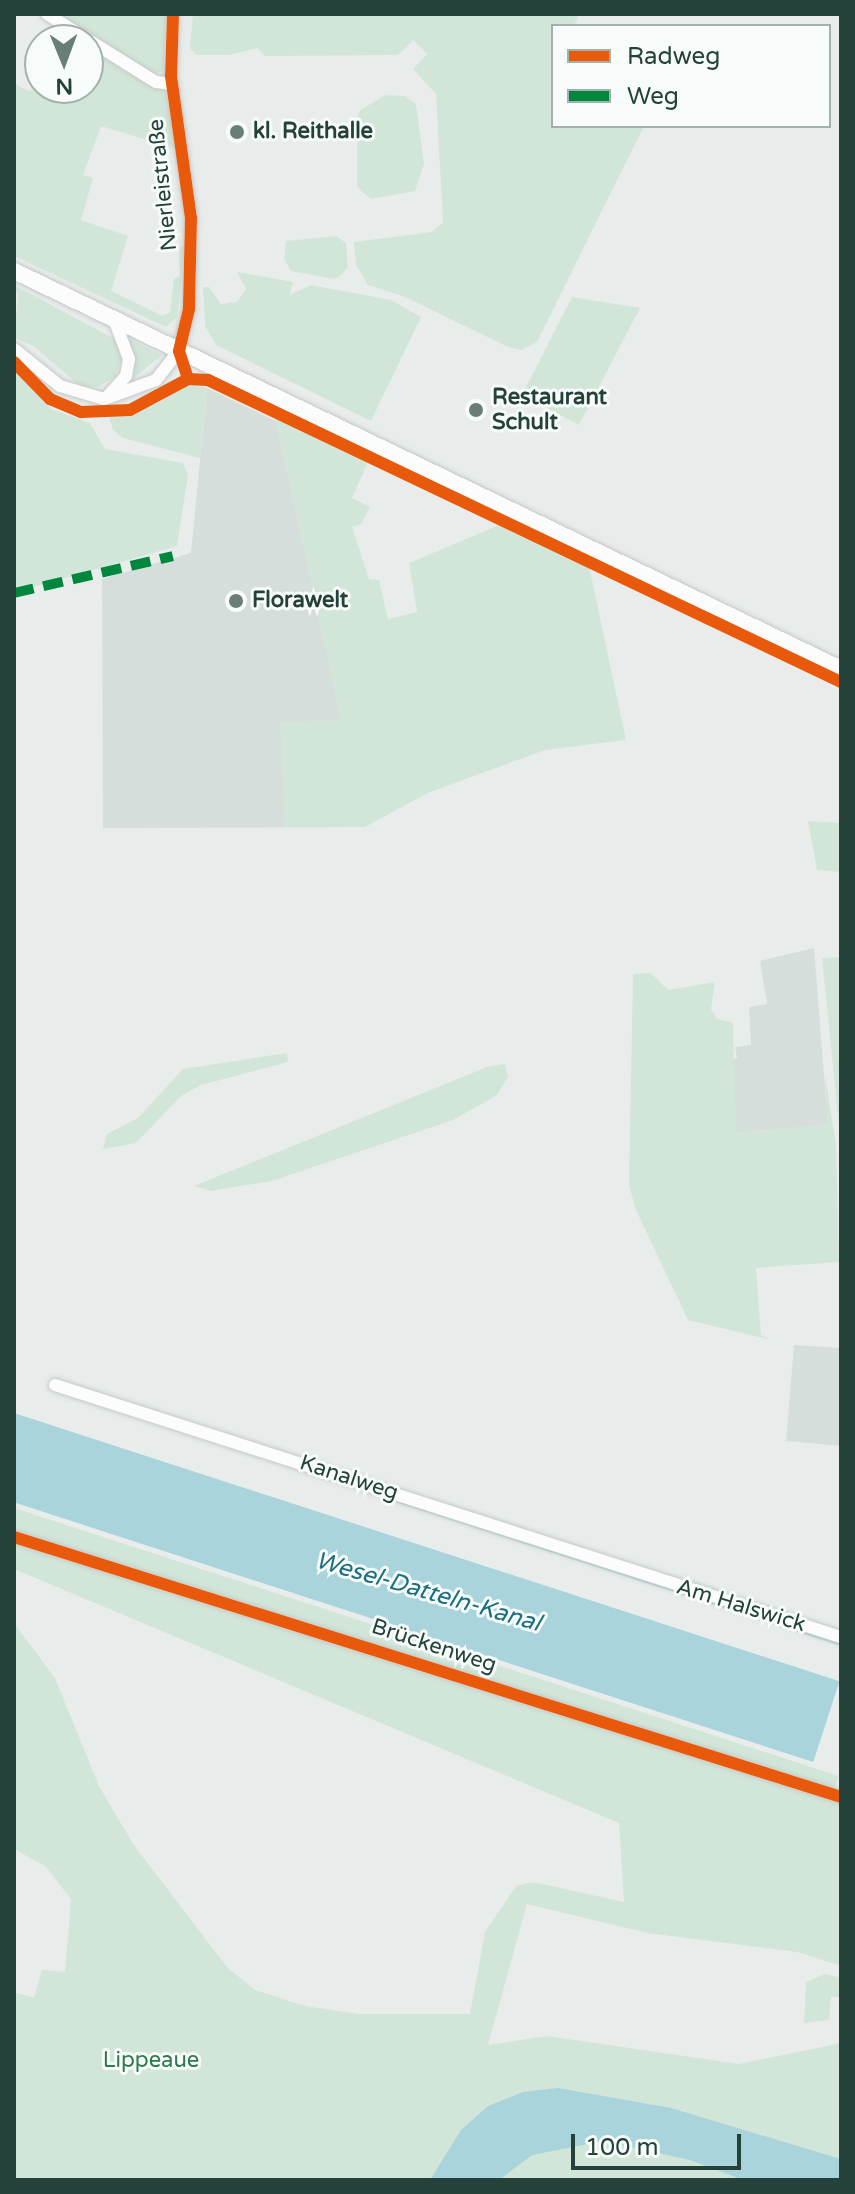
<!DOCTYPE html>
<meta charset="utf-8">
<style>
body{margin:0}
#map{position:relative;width:855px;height:2194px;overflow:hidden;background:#e8edeb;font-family:"Varela Round",sans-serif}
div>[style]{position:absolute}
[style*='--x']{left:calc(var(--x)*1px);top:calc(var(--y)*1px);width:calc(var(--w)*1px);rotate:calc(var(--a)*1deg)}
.built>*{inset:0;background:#d6dedb}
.green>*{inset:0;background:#d1e6d8;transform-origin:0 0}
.water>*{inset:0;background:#a9d4db;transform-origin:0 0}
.stream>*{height:3px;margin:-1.5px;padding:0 1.5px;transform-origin:1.5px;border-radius:1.5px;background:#a9d4db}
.roads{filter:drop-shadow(0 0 2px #c5cac8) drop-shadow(0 0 2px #c5cac8)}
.minor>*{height:12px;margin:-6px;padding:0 6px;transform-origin:6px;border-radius:6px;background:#fcfcfc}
.secondary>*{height:16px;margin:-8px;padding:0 8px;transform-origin:8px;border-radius:8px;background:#fcfcfc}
.quiet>*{height:10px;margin-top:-5px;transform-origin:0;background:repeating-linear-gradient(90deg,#00873e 0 20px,transparent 0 30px)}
.cycleway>*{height:12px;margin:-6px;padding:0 6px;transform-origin:6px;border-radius:6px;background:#e8590c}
.dots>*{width:22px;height:22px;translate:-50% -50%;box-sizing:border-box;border:4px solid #f7fbf9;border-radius:50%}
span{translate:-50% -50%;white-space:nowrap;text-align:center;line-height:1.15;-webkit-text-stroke:6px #f7fbf9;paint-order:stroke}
.poi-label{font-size:22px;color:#24423a;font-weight:700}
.left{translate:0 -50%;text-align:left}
.street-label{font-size:22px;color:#24423a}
.park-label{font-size:22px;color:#2d7a4b}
.water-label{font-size:24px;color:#1c6f80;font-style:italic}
.frame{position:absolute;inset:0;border:16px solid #24423a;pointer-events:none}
.legend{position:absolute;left:551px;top:24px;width:280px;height:104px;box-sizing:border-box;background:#f7fbf9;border:2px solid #a3b1ad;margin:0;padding:10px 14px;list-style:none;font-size:24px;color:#24423a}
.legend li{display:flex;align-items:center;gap:16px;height:40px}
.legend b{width:40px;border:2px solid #a3b1ad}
.north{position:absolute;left:24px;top:24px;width:80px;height:80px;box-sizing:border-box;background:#f7fbf9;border:2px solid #a3b1ad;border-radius:50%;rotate:179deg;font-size:22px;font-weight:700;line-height:32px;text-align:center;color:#24423a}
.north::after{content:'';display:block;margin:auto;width:28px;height:36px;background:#697e78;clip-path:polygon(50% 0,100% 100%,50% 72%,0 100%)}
.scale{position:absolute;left:571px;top:2134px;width:170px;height:36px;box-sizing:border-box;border:4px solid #24423a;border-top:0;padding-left:10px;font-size:24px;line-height:28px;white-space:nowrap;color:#24423a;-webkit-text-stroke:6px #f7fbf9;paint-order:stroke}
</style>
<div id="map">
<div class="built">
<i style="clip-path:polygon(207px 388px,276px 421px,365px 827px,103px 828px,102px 579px,191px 553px)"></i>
<i style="clip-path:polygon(814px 948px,828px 1125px,735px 1133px,731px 1060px,737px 1058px,735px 1047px,751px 1045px,749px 1007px,767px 1004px,760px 961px)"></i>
<i style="clip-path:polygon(794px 1345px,841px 1348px,841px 1446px,786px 1441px)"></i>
</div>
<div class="green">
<i style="clip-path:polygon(51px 14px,166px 14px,164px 71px,153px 74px)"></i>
<i style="clip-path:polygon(193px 14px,579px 14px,574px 26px,553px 26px,553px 126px,644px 126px,537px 342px,521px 350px,508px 347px,405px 297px,368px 285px,356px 265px,354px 242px,432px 232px,443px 222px,436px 94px,413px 69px,427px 54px,413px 40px,398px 55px,265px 56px,257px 48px,229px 55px,196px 55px,190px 48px)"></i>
<i style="clip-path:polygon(88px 43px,166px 92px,177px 149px,101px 126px,83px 175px,93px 178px,81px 220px,128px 236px,111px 291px,163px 316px,170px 312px,174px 278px,180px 277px,179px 247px,185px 246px,177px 317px,166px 327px,14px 256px,14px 83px,30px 92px,40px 74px,40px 88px,88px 88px)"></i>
<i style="clip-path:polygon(386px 95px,405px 96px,416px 104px,424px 164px,415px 191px,371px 199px,357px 187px,357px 119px,360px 110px)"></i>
<i style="clip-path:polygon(336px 236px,346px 243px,348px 267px,341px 275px,334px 279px,291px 271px,284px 259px,286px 241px)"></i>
<i style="clip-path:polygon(237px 272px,293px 282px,290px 295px,311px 285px,391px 300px,421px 317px,371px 421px,216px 345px,205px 326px,203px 287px,209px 287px,221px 304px,237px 302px,246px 289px)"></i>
<i style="clip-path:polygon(14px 285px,118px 341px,124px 355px,115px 377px,98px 387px,80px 386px,32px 345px,14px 338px,18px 295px)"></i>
<i style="clip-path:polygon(572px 297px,640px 308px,579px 425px,522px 395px)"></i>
<i style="clip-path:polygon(131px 340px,162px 355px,130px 381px,129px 342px)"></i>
<i style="clip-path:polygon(16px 370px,51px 409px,90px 423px,105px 449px,183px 463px,188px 475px,177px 546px,27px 589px,14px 587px)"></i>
<i style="clip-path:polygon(189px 383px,207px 388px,200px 458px,123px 438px,113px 430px,109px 417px,158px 403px)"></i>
<i style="clip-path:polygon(275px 417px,369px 460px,352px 498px,370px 507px,361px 524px,352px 527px,369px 579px,379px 580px,388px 619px,417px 612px,409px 563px,502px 524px,589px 566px,626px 740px,545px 750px,428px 793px,365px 827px,285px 827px,280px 722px,341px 720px)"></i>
<i style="clip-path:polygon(808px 821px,841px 823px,841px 872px,817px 870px)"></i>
<i style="clip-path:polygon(841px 957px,841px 1145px,822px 958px)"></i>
<i style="clip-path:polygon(651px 973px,668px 990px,715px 982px,711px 1009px,717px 1019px,733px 1023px,736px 1133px,827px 1125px,825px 1075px,836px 1146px,839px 1262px,756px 1268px,761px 1335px,771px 1340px,688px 1320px,635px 1208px,629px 1184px,633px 974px)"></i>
<i style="clip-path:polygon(287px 1053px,288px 1062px,201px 1085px,181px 1096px,136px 1143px,103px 1149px,107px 1134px,138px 1118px,183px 1069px)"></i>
<i style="clip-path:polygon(505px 1064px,508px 1077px,496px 1096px,453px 1120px,272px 1181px,211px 1191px,194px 1186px,487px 1067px)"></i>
<i style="left:14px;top:1508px;width:867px;height:25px;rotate:18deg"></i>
<i style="clip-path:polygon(14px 1542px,841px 1802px,841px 1966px,797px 1952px,647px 1933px,527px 1904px,488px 2045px,547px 2036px,739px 2064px,841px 2043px,841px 2180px,14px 2180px,14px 1992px,34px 1998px,42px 1970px,65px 1972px,71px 1899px,45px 1866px,14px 1849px,14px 1623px,55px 1678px,99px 1786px,133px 1844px,227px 1967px,255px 1990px,305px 2006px,359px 2014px,470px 2014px,485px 1932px,516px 1886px,533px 1882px,624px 1902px,619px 1823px,14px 1569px)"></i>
<i style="clip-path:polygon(825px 1974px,841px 1978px,841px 1997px,831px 1997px,829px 2020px,804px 2023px,806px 1982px)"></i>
</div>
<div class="water">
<i style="left:14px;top:1413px;width:868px;height:85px;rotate:18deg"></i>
<i style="clip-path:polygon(558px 2088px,671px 2108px,841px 2159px,841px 2180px,743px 2180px,690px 2160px,603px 2141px,532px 2155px,499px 2180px,430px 2180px,461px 2130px,488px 2106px,523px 2092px)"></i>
</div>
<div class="stream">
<i style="--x:392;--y:1499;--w:472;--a:17.9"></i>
</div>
<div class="roads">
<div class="minor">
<i style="--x:47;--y:14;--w:128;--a:32"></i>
<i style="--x:156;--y:82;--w:16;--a:7"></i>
<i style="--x:14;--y:349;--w:59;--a:38.8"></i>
<i style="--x:60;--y:386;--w:46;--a:16.5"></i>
<i style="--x:104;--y:399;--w:55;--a:-20.1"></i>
<i style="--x:156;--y:380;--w:37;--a:-52"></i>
<i style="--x:179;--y:351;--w:43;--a:-76.6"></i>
<i style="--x:189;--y:309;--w:91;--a:-88.7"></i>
<i style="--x:191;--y:218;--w:143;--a:-98"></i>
<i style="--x:171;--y:76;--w:62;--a:-88.2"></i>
<i style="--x:107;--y:397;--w:28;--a:-48"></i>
<i style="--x:126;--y:376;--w:17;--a:-80"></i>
<i style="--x:129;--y:359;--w:43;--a:-110.6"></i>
<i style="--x:55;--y:1385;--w:825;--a:17.78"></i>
<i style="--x:14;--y:1537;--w:867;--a:17.45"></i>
</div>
<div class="secondary">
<i style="--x:14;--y:271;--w:918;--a:25.7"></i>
</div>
</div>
<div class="quiet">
<i style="--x:14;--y:593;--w:163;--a:-13.1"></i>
</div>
<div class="cycleway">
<i style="--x:173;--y:14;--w:62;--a:91.8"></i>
<i style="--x:171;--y:76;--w:143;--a:82"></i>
<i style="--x:191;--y:218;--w:91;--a:91.3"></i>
<i style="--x:189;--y:309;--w:43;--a:103.4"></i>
<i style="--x:179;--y:351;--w:29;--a:72"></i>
<i style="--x:14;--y:362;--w:52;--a:45.8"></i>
<i style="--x:50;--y:399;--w:34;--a:23"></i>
<i style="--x:81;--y:412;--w:49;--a:-2.3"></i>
<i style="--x:130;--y:410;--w:66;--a:-28.1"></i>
<i style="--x:188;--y:379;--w:20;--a:3"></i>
<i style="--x:208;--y:380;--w:701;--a:25.51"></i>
<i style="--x:14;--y:1537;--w:867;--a:17.45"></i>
</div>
<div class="dots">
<i style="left:237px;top:132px;background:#697e78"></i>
<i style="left:476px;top:410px;background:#697e78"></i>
<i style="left:236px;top:601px;background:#697e78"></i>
</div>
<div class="poi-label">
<span class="left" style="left:253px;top:132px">kl. Reithalle</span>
<span class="left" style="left:492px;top:410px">Restaurant<br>Schult</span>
<span class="left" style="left:252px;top:601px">Florawelt</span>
</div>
<div class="street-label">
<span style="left:163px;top:185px;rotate:-96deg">Nierleistraße</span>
<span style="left:349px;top:1478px;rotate:18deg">Kanalweg</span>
<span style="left:741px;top:1606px;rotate:17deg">Am Halswick</span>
<span style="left:434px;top:1646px;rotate:18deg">Brückenweg</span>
</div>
<div class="park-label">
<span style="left:151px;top:2061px">Lippeaue</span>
</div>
<div class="water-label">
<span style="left:428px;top:1592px;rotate:16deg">Wesel-Datteln-Kanal</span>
</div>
<div class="frame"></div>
<ul class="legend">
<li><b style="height:10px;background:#e8590c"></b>Radweg</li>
<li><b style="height:10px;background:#00873e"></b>Weg</li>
</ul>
<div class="north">N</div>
<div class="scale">100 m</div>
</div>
